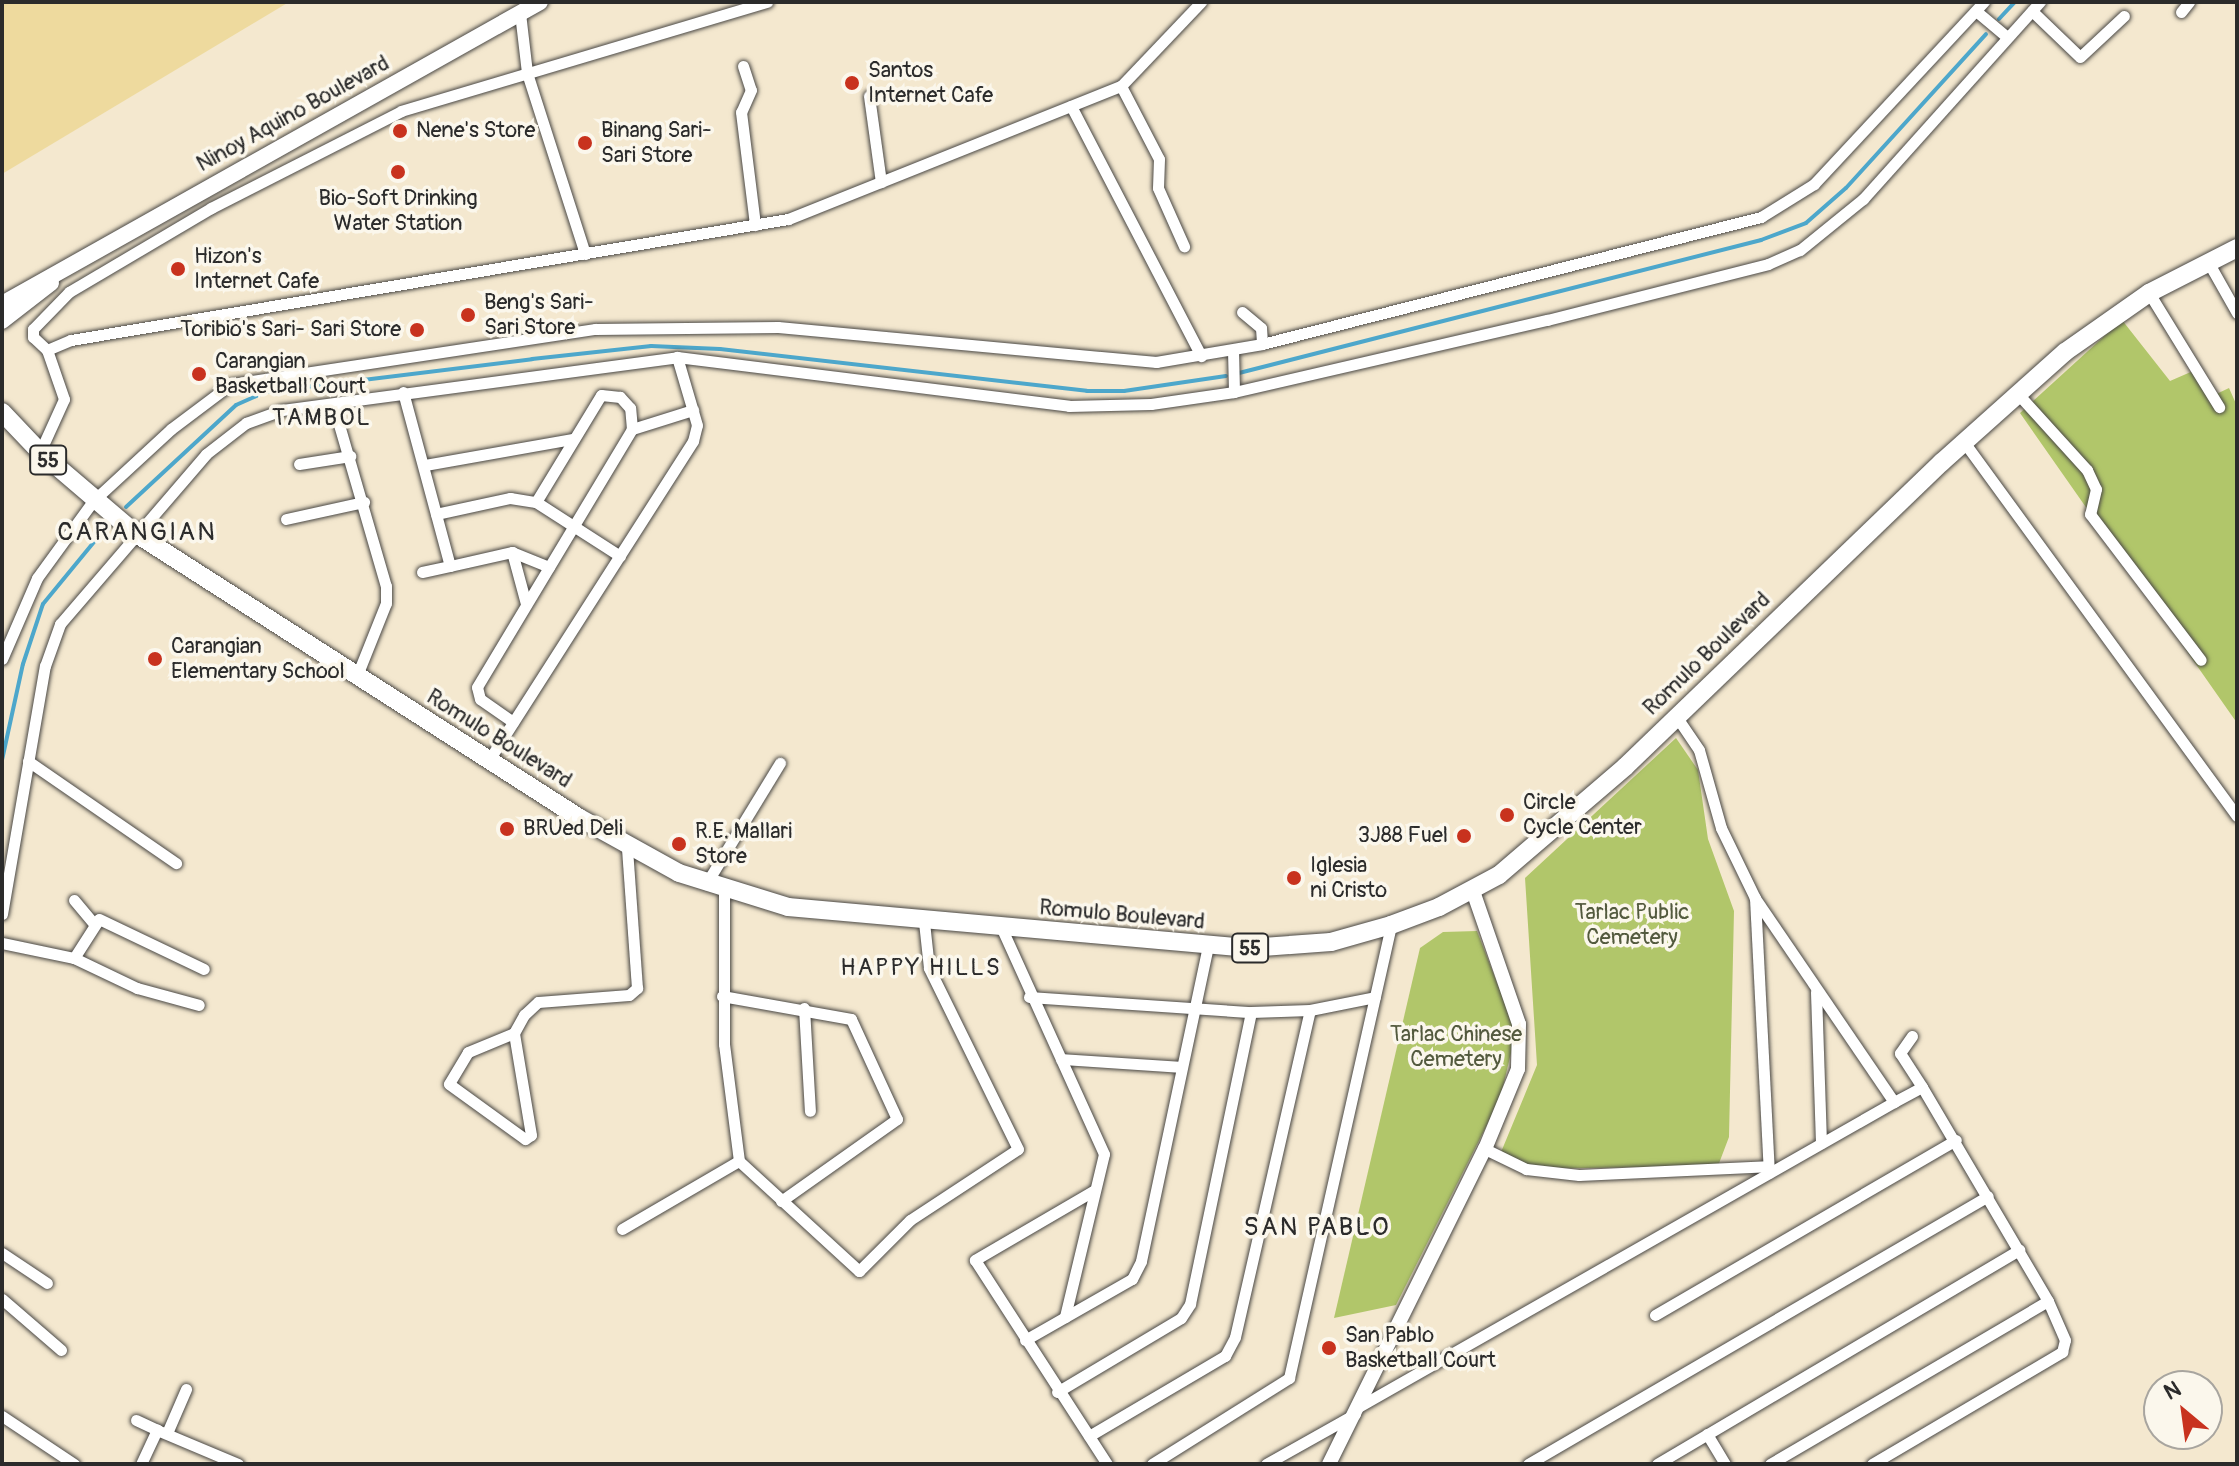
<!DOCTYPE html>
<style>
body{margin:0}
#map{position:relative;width:2239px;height:1466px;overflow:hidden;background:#f4e8cf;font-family:Pangolin,sans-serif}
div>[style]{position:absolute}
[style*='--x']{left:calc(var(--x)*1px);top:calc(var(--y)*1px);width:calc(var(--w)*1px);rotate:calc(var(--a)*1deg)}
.green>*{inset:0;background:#b1c66a}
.sand>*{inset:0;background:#eeda9e}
.stream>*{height:4px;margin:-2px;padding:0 2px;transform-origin:2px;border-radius:2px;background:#4da7cb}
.roads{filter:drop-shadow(0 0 2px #494744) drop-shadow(0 0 2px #494744)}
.minor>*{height:11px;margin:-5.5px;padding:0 5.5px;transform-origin:5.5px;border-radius:5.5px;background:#fff}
.tertiary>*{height:14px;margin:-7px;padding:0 7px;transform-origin:7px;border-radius:7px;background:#fff}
.secondary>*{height:16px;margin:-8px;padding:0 8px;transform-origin:8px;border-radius:8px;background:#fff}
.trunk>*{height:18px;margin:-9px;padding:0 9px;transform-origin:9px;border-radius:9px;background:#fff}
.dots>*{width:22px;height:22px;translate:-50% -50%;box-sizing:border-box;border:4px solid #fbf7ec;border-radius:50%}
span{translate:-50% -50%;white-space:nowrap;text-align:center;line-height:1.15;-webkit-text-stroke:7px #fbf7ec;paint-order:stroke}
.shield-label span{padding:2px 6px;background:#fbf7ec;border:2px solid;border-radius:6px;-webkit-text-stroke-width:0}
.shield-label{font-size:20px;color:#2b2b2b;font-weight:700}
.poi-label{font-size:22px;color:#2b2b2b}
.left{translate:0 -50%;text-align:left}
.right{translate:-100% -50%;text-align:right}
.street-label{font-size:22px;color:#2b2b2b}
.park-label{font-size:22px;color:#535a3e}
.neighbourhood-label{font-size:24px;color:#2b2b2b;letter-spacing:2px}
.quarter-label{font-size:26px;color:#2b2b2b;letter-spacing:2px}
.frame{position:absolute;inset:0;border:4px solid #2b2b2b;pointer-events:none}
.north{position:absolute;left:2143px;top:1370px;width:80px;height:80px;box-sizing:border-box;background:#fbf7ec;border:2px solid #a8a59f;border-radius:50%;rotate:331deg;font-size:22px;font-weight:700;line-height:32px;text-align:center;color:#2b2b2b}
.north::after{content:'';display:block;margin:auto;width:28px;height:36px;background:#c8321e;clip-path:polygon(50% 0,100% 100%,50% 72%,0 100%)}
</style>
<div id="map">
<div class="green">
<i style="clip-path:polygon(2122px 320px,2170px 381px,2193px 371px,2208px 398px,2229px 388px,2237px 406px,2237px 723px,2020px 413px)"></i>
<i style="clip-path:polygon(1676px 738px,1698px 770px,1708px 839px,1734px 911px,1729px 1137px,1718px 1166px,1522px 1169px,1499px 1157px,1537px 1065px,1525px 878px)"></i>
<i style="clip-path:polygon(1477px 931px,1516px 1032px,1500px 1099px,1396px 1305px,1334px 1318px,1420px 948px,1443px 932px)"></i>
</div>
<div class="sand">
<i style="clip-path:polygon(2px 2px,289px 2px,2px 174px)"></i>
</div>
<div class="stream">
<i style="--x:1999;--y:19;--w:23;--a:-47"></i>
<i style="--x:1239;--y:373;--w:539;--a:-14.29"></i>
<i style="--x:1761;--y:240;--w:48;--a:-20.7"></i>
<i style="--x:1806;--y:223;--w:53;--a:-41.2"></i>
<i style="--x:1846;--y:188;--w:208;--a:-47.7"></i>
<i style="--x:126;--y:507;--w:150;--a:-42.8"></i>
<i style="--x:236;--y:405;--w:32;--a:-24"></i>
<i style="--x:265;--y:392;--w:269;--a:-7"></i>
<i style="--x:532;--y:359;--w:120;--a:-6.2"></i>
<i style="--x:651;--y:346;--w:69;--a:2.5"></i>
<i style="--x:720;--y:349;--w:369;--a:6.5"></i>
<i style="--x:1087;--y:391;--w:37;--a:0"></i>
<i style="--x:1124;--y:391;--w:103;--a:-8.4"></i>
<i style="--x:2;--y:760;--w:98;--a:-77.7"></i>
<i style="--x:23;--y:664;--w:63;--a:-71.6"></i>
<i style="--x:43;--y:604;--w:102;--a:-50.6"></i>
</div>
<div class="roads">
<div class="minor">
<i style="--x:1976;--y:11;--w:40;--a:40"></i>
<i style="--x:2032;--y:11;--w:66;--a:43.8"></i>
<i style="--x:2080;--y:57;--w:60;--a:-43"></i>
<i style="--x:2181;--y:12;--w:13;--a:-51"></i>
<i style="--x:520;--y:13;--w:60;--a:83.3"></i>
<i style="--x:527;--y:73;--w:190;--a:72.2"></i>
<i style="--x:743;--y:66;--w:25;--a:72"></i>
<i style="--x:751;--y:90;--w:24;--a:114"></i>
<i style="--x:741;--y:112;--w:114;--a:82.9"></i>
<i style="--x:1121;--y:86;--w:82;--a:62.5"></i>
<i style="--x:1159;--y:159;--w:29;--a:92"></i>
<i style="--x:1158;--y:188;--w:64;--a:65.9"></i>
<i style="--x:869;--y:96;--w:87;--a:82.1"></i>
<i style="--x:1071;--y:106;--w:282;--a:62.5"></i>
<i style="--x:2207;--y:260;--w:61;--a:60.5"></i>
<i style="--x:2149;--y:293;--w:134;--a:58.4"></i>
<i style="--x:1242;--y:312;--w:25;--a:40"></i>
<i style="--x:1261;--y:328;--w:16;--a:86"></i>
<i style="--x:47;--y:350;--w:26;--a:-23"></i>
<i style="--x:71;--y:340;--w:727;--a:-9.58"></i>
<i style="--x:788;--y:219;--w:359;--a:-21.8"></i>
<i style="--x:1121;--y:86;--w:116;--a:-46.4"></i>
<i style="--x:1233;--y:350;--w:42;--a:88.6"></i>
<i style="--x:403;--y:392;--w:180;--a:74.9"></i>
<i style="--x:450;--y:566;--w:64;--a:-12.7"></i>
<i style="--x:512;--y:552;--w:40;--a:22"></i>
<i style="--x:2018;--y:394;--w:103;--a:47.8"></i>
<i style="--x:2087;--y:470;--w:21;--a:65"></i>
<i style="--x:2096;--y:489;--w:26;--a:103"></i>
<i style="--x:2090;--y:514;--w:183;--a:52.8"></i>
<i style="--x:333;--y:404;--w:190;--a:73.8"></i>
<i style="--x:386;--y:586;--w:17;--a:90"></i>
<i style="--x:386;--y:603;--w:81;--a:111.8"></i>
<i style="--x:632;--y:429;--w:64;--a:-17.3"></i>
<i style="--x:1964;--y:442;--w:463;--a:53.9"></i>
<i style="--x:40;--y:452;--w:58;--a:-65.6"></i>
<i style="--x:64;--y:399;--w:52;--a:-109.1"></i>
<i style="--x:47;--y:350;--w:19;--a:-137"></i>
<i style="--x:33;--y:337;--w:8;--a:-90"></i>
<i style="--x:33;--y:329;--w:52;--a:-45.8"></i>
<i style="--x:69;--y:292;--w:165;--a:-30.6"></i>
<i style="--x:211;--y:208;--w:213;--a:-27"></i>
<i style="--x:401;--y:111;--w:382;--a:-16.6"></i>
<i style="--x:299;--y:464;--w:52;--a:-8.9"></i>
<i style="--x:425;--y:465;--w:150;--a:-10"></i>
<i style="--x:436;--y:514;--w:76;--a:-12.2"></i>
<i style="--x:510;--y:498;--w:26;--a:9"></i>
<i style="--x:536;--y:502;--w:100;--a:32.7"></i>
<i style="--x:286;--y:519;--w:80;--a:-12.3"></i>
<i style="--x:512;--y:552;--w:54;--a:74.9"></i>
<i style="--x:422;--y:572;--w:29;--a:-12"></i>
<i style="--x:2;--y:659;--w:88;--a:-66.6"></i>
<i style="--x:37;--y:578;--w:95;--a:-54"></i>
<i style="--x:93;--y:501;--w:106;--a:-42.7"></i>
<i style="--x:171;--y:429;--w:75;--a:-36.9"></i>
<i style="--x:231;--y:384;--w:368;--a:-8.6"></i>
<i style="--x:595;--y:329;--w:183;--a:-0.6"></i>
<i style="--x:778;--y:327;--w:380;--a:5.3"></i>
<i style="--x:1156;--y:362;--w:108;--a:-9.6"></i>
<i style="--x:1262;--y:344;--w:515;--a:-14.28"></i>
<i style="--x:1761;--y:217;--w:62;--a:-31.9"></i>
<i style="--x:1814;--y:184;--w:249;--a:-47"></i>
<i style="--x:1676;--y:716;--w:41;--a:55.9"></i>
<i style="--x:1699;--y:750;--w:81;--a:74.2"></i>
<i style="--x:1721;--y:828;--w:78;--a:64.1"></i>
<i style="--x:1755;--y:898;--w:275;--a:87.1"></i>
<i style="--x:513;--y:722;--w:40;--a:-145.1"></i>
<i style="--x:480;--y:699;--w:12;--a:-104"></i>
<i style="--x:477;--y:687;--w:301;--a:-59"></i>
<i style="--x:632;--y:429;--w:21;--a:-95"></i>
<i style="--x:630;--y:408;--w:15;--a:-132"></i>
<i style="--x:620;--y:397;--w:19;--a:-174"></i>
<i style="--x:601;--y:395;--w:125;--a:121.3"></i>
<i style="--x:489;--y:760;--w:379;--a:-57.4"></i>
<i style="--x:693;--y:441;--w:16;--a:-76"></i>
<i style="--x:697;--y:425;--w:71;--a:-106.4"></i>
<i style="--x:28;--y:761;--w:180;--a:34.6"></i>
<i style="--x:706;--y:884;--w:142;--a:-58.6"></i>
<i style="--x:724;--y:891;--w:153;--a:90"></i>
<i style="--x:724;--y:1044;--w:118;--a:82.7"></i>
<i style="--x:739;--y:1161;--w:163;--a:42.5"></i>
<i style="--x:859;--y:1271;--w:72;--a:-45"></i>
<i style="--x:910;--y:1220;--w:129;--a:-33.3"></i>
<i style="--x:1018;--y:1149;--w:202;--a:-116.2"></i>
<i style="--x:929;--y:968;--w:46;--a:-96.2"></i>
<i style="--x:74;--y:900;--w:30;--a:50"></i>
<i style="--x:2;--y:914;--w:252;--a:-80.2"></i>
<i style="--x:45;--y:666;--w:45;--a:-70.3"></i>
<i style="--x:60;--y:624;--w:224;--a:-49.3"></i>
<i style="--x:206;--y:454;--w:51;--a:-37.8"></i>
<i style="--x:246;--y:423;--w:38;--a:-20"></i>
<i style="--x:282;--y:410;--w:399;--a:-7.6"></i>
<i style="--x:677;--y:357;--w:395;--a:7.1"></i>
<i style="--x:1069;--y:406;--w:82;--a:-1.4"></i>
<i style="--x:1151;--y:404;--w:84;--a:-8.2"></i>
<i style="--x:1234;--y:392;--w:321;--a:-13"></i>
<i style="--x:1547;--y:320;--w:228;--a:-14.2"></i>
<i style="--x:1768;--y:264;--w:35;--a:-24"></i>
<i style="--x:1800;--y:250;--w:81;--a:-39"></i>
<i style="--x:1863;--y:199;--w:265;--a:-48.1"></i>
<i style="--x:1002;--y:929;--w:247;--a:65.6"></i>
<i style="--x:1104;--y:1154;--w:168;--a:103.5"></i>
<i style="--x:2;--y:943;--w:74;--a:11.8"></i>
<i style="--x:74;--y:958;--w:70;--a:25.5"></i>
<i style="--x:137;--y:988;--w:64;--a:15.3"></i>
<i style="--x:74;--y:958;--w:46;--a:-57.3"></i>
<i style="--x:99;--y:919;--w:116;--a:25.5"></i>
<i style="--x:1816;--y:992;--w:151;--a:88.1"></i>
<i style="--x:722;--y:996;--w:131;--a:10.1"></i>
<i style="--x:851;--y:1019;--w:110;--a:65.3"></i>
<i style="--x:897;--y:1119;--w:142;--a:144.7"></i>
<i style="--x:1029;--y:997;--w:223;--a:3.9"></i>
<i style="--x:1251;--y:1012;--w:59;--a:-1.9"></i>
<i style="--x:1310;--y:1010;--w:66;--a:-11.3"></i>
<i style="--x:804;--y:1008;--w:103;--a:86.7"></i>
<i style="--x:514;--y:1033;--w:50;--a:157.6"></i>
<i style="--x:468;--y:1052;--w:37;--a:121"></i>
<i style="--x:449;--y:1084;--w:94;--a:35.9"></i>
<i style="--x:525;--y:1139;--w:7;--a:-34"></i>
<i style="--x:531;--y:1135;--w:103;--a:-99.5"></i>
<i style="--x:514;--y:1033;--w:21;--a:-61"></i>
<i style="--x:524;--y:1015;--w:19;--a:-43"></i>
<i style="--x:538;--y:1002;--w:91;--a:-4.4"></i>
<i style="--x:629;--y:995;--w:11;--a:-41"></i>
<i style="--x:637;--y:988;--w:141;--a:-94.1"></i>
<i style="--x:1912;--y:1036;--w:21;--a:125"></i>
<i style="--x:1900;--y:1053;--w:40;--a:57.1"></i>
<i style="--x:1061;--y:1059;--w:120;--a:3.8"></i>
<i style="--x:1485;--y:1149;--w:46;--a:26"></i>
<i style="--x:1526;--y:1169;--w:53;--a:6.5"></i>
<i style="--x:1579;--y:1175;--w:188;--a:-2.7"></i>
<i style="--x:1093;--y:1191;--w:137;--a:149.7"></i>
<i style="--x:975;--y:1260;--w:243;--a:57.1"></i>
<i style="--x:622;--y:1229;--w:135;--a:-30.2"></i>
<i style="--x:2;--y:1253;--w:54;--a:33.7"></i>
<i style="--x:2;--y:1299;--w:78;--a:40.8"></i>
<i style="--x:1655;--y:1315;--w:348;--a:-30.2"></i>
<i style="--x:1025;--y:1340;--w:123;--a:-29.7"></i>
<i style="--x:1132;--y:1279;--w:20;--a:-63"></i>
<i style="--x:1141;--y:1261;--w:321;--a:-78"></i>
<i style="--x:1057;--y:1392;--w:144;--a:-30.8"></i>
<i style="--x:1181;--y:1318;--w:17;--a:-57"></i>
<i style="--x:1190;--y:1304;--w:298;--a:-78.2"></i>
<i style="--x:1360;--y:1406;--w:614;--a:-29.65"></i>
<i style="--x:1894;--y:1102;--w:247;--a:-124.3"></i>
<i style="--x:2;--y:1416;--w:87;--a:33.7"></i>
<i style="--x:136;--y:1420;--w:23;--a:25"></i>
<i style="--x:167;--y:1433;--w:48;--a:-66.6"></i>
<i style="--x:1707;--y:1434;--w:35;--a:59"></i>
<i style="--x:1089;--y:1436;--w:158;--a:-30.5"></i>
<i style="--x:1225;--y:1356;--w:21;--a:-62"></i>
<i style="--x:1235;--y:1337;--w:335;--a:-77.1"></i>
<i style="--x:141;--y:1464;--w:38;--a:-65"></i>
<i style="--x:157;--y:1430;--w:88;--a:22.8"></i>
<i style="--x:1152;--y:1464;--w:162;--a:-32.1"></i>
<i style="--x:1289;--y:1378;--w:464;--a:-77.3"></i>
<i style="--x:1266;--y:1464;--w:102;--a:-29.3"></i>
<i style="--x:1528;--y:1464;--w:532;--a:-30.23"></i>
<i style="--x:1657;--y:1464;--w:421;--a:-30.6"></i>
<i style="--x:1770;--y:1464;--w:322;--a:-30.4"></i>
<i style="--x:2048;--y:1301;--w:248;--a:-120.5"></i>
<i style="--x:1922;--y:1087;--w:32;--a:152"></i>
<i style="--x:1872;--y:1464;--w:221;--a:-30.5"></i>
<i style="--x:2062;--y:1352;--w:12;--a:-76"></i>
<i style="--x:2065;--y:1340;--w:43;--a:-113.6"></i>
</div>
<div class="tertiary">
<i style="--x:1329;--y:1464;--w:352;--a:-63.7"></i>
<i style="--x:1485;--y:1149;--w:87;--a:-67.6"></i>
<i style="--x:1518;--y:1069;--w:45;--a:-88.7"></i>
<i style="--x:1519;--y:1024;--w:141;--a:-109.1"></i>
</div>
<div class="secondary">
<i style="--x:2;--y:304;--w:617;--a:-29.31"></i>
<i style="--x:2;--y:321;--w:62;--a:-37.8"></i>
</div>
<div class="trunk">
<i style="--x:2;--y:412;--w:55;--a:46.5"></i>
<i style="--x:40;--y:452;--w:125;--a:40.5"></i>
<i style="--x:135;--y:533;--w:526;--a:32.66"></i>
<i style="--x:578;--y:817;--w:115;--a:29"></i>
<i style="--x:679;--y:873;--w:114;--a:17.3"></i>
<i style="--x:788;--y:907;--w:463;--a:5.1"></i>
<i style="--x:1249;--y:948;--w:82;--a:-4.2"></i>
<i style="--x:1331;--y:942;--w:62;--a:-15.8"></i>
<i style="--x:1391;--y:925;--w:51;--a:-20.6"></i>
<i style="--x:1439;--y:907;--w:68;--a:-28.1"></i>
<i style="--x:1499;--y:875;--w:167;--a:-40.6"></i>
<i style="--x:1626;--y:766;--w:438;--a:-43.9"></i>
<i style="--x:1942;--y:462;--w:165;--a:-41.8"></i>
<i style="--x:2065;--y:352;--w:103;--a:-35.1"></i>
<i style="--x:2149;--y:293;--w:99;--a:-27.1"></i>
</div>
</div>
<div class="dots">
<i style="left:852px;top:83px;background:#c8321e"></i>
<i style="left:400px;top:131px;background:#c8321e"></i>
<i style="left:585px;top:143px;background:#c8321e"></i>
<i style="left:398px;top:172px;background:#c8321e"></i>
<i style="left:178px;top:269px;background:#c8321e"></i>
<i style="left:468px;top:315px;background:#c8321e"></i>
<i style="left:417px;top:330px;background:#c8321e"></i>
<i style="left:199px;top:374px;background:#c8321e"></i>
<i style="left:155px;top:659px;background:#c8321e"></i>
<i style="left:1507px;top:815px;background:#c8321e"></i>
<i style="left:507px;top:829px;background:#c8321e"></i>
<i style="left:1464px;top:836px;background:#c8321e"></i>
<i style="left:679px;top:844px;background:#c8321e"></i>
<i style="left:1294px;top:878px;background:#c8321e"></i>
<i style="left:1329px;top:1348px;background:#c8321e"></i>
</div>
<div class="shield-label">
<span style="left:48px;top:460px">55</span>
<span style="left:1250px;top:948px">55</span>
</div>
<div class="poi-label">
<span class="left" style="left:868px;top:83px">Santos<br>Internet Cafe</span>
<span class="left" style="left:601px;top:143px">Binang Sari-<br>Sari Store</span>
<span class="left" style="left:416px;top:131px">Nene's Store</span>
<span style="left:398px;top:211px">Bio-Soft Drinking<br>Water Station</span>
<span class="left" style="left:194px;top:269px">Hizon's<br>Internet Cafe</span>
<span class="left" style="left:484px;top:315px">Beng's Sari-<br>Sari Store</span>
<span class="right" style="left:401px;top:330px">Toribio's Sari- Sari Store</span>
<span class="left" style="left:215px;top:374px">Carangian<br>Basketball Court</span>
<span class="left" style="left:171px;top:659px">Carangian<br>Elementary School</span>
<span class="left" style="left:1523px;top:815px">Circle<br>Cycle Center</span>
<span class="left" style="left:523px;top:829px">BRUed Deli</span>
<span class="left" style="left:695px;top:844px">R.E. Mallari<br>Store</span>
<span class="right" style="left:1448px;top:836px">3J88 Fuel</span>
<span class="left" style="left:1310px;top:878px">Iglesia<br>ni Cristo</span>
<span class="left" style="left:1345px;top:1348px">San Pablo<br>Basketball Court</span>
</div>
<div class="street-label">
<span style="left:293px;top:114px;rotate:-29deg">Ninoy Aquino Boulevard</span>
<span style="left:1707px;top:654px;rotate:-44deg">Romulo Boulevard</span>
<span style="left:499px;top:739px;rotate:32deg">Romulo Boulevard</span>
<span style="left:1122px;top:915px;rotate:5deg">Romulo Boulevard</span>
</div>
<div class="park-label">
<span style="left:1632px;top:925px">Tarlac Public<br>Cemetery</span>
<span style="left:1456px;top:1047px">Tarlac Chinese<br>Cemetery</span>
</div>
<div class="neighbourhood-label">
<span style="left:322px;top:418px">TAMBOL</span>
<span style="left:921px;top:968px">HAPPY HILLS</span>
</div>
<div class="quarter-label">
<span style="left:137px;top:533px">CARANGIAN</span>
<span style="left:1317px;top:1228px">SAN PABLO</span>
</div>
<div class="frame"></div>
<div class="north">N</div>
</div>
